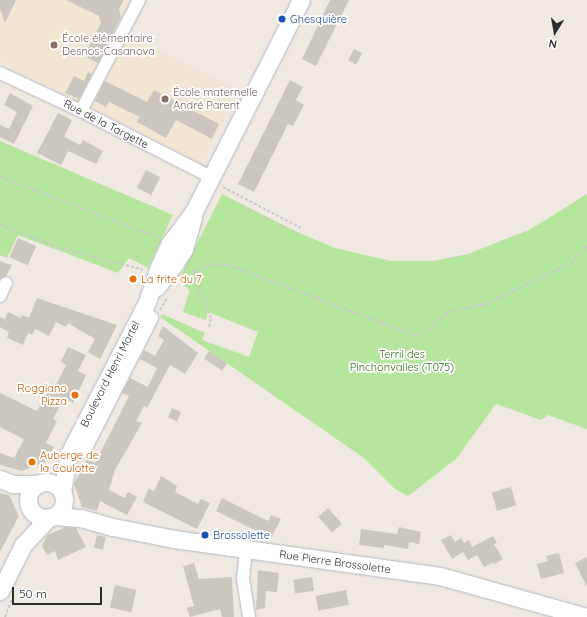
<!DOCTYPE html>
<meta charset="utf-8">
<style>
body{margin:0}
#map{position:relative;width:587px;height:617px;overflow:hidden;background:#efe9e1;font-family:Quicksand,sans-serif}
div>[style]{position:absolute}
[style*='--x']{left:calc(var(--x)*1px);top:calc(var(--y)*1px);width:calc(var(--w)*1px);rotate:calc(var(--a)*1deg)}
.education>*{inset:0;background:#f0e6d1}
.green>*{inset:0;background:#b6e59e}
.building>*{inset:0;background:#cbc7bf;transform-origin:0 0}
.path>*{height:2px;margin-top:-1px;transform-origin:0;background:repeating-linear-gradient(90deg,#c9c9c9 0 3px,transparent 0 5px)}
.roads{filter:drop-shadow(0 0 1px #b4b7c1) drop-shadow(0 0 1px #b4b7c1)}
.street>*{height:12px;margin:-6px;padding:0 6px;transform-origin:6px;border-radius:6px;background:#fff}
.secondary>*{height:17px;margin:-8.5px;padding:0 8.5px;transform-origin:8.5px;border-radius:8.5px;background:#fff}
.secondary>.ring{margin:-8.5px;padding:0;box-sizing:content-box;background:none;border:17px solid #fff;border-radius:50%}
.dots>*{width:11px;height:11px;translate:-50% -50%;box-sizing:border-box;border:2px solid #fff;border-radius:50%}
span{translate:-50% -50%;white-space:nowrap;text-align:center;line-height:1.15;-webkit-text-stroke:3.5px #fff;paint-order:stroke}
.transit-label{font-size:11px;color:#164399}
.left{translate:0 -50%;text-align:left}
.education-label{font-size:11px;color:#785e54}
.street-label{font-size:11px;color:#2e2e2e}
.food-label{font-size:11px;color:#c56008}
.right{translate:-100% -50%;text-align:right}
.park-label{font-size:11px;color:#2c6e1b}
.north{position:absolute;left:535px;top:12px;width:40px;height:40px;-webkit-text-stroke:3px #fff;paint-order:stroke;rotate:191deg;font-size:11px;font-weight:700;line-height:16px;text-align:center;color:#2e2e2e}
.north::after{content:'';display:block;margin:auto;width:14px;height:18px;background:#2e2e2e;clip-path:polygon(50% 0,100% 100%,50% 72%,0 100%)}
.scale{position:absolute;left:12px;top:587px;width:90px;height:18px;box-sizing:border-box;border:2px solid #2e2e2e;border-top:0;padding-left:5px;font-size:12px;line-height:14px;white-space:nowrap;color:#2e2e2e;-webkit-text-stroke:3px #fff;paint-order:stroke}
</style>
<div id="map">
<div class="education">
<i style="clip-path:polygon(0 0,130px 0,115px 29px,239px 91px,202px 164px,0 62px)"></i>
</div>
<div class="green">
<i style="clip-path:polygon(0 141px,173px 215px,148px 268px,129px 258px,118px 273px,18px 235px,7px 258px,0 255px)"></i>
<i style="clip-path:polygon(222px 194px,295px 231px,335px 248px,391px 261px,433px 261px,468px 254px,531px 229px,587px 194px,587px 429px,548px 415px,541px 420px,496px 404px,456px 459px,408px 496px,395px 489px,364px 458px,160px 317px,162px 314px,205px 333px,202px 340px,249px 357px,258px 332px,208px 312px,206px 320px,183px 312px,190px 290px,178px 281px)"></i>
</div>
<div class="building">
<i style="clip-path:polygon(0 0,16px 0,5px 23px,0 8px)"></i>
<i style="clip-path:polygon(66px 0,124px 0,119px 9px,121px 17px,98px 63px,84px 56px,101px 23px,99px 16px)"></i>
<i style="clip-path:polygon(330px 0,349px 0,316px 66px,302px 59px)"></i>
<i style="left:354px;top:49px;width:9px;height:13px;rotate:27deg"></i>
<i style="clip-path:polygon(88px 72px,92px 74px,79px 99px,65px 93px,74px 76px,84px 81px)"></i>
<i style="clip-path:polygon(290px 80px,303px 87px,296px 100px,304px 105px,293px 126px,288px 124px,254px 192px,238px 184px)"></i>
<i style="clip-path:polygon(105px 81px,147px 102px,154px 90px,219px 124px,212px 139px,176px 120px,166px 138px,137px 122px,140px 117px,109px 102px,106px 107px,95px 101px)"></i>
<i style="clip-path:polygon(10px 93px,33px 106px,14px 144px,0 137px,0 125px,9px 129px,17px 112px,4px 105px)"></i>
<i style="clip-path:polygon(58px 113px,72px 120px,64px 137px,80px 145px,83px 140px,103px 151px,96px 164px,68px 151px,61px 165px,37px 153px)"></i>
<i style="left:146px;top:170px;width:16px;height:20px;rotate:27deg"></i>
<i style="left:18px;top:238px;width:20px;height:21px;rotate:24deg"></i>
<i style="clip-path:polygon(0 261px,12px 265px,6px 276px,0 279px)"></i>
<i style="clip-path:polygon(37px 298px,117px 325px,100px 359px,88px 352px,95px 339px,68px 323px,66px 327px,56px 322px,49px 336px,35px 329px,32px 335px,28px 333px,23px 345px,7px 338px,9px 332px,0 327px,0 317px,5px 319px,8px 312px,21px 318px,22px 315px,29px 318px)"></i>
<i style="clip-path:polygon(163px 326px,198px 353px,185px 374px,170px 365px,147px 408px,144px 406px,136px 421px,142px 423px,115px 470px,109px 490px,125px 498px,128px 492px,137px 497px,127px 515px,100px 501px,97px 511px,82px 507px,74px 484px,87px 459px,95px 463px,129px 396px,122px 393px,130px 378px,148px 387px,157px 368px,140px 359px,144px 350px,155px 356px,164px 340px,158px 336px)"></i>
<i style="clip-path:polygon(68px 347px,86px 355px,78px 371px,86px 375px,73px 403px,64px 398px,53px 419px,57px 421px,46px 443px,54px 447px,47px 461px,22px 471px,0 465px,0 453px,14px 458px,24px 439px,0 427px,0 393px,37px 411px,52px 383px,56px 385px,66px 365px,61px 362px)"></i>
<i style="left:209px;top:351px;width:22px;height:9px;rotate:34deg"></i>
<i style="left:172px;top:408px;width:10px;height:10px;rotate:24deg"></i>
<i style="clip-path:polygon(161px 476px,177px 486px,175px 492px,198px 504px,201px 499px,210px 503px,197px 529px,143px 502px,149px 488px,154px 491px)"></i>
<i style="left:511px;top:487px;width:19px;height:20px;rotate:74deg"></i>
<i style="clip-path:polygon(0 493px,9px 495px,19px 516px,0 552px)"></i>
<i style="clip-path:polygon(222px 498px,268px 521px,271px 515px,281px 519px,271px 538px,216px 511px)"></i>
<i style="left:328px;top:508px;width:21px;height:13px;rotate:49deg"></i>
<i style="clip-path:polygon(66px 527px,76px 528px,86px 547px,58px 560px,55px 551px,47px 555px,42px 546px,47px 535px)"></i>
<i style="clip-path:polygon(399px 527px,421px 532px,419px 544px,409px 542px,408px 549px,384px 545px,384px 548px,359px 545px,361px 529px,397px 534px)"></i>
<i style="left:97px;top:535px;width:9px;height:13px;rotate:13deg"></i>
<i style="clip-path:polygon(451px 535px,455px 542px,461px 538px,464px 543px,469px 540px,472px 547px,493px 536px,497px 543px,494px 544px,503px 559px,495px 564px,494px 562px,484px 567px,477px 555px,468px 560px,463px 552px,452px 559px,441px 540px)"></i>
<i style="clip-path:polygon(559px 553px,564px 573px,541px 579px,537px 564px,548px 561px,546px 556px)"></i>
<i style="clip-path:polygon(587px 557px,587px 587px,575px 563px)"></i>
<i style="clip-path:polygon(194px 563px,199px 579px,232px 577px,234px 617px,222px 617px,220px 609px,190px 617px,187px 608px,194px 606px,183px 566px)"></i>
<i style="clip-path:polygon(258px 570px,279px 573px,277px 592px,266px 591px,265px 608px,256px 610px)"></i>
<i style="left:312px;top:577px;width:14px;height:19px;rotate:82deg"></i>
<i style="left:115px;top:585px;width:22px;height:23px;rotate:13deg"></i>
<i style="left:346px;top:590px;width:15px;height:31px;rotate:79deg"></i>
</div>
<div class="path">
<i style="--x:0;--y:177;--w:168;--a:20.9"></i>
<i style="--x:223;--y:187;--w:88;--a:27.7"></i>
<i style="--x:0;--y:225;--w:67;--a:20.9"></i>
<i style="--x:63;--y:249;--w:84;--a:14.5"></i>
<i style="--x:160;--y:310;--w:14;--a:-60"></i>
<i style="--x:209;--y:327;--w:9;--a:-77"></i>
<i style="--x:211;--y:318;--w:45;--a:-113.7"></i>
<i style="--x:193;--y:277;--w:5;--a:-79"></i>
<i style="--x:194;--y:272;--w:19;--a:-25"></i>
<i style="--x:211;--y:264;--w:21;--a:5"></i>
<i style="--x:232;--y:266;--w:200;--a:20.8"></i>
<i style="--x:419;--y:337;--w:40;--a:-40"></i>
<i style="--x:450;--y:311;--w:33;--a:-11"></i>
<i style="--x:482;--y:305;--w:23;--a:-23"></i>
<i style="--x:503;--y:296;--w:76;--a:-25.9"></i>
<i style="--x:571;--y:263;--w:23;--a:-45"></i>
<i style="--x:5;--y:617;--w:19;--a:-69"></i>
</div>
<div class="roads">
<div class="street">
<i style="--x:0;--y:73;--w:89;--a:25.1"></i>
<i style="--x:81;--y:111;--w:146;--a:26.9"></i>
<i style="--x:81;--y:111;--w:125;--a:-62.4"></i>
<i style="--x:0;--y:296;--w:14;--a:-65"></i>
<i style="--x:69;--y:454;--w:13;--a:-9"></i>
<i style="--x:82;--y:452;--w:6;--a:-45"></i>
<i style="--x:86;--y:448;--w:146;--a:-63.1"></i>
<i style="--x:152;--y:318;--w:12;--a:-132"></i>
<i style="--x:246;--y:550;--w:29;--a:96"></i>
<i style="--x:243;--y:579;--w:38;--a:81"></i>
</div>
<div class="secondary">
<i style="--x:157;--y:287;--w:26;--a:-53"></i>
<i style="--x:173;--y:266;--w:20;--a:-57"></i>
<i style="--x:184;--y:249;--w:33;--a:-74"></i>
<i style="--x:0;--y:479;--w:14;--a:21"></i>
<i style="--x:13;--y:484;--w:25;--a:0"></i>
<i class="ring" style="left:28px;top:482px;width:19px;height:19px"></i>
<i style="--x:62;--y:492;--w:39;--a:-80"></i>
<i style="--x:69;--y:454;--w:171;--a:-62.8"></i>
<i style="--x:147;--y:302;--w:39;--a:-71"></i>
<i style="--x:160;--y:265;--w:24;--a:-66"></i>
<i style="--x:170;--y:243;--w:40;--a:-53"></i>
<i style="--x:194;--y:211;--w:237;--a:-63.1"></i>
<i style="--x:56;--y:516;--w:25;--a:5"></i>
<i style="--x:81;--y:518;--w:33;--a:16"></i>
<i style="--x:113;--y:527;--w:62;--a:11.1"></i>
<i style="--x:174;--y:539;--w:269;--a:7.9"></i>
<i style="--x:440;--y:576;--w:153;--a:15.6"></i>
<i style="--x:0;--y:591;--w:51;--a:-63.4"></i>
<i style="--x:23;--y:545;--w:37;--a:-47"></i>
</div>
</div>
<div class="dots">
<i style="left:282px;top:19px;background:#1a4fb4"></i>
<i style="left:54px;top:45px;background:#8d6e63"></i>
<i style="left:165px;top:99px;background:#8d6e63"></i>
<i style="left:133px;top:279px;background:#e8710a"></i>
<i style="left:75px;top:395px;background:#e8710a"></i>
<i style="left:32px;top:462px;background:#e8710a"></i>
<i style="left:205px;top:535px;background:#1a4fb4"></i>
</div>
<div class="transit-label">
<span class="left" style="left:290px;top:19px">Ghesquière</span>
<span class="left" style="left:213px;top:535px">Brossolette</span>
</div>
<div class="education-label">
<span class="left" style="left:62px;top:45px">École élémentaire<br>Desnos-Casanova</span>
<span class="left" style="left:173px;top:99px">École maternelle<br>André Parent</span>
</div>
<div class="street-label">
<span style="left:106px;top:124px;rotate:27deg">Rue de la Targette</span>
<span style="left:110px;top:374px;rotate:-63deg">Boulevard Henri Martel</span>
<span style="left:335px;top:562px;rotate:8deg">Rue Pierre Brossolette</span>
</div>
<div class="food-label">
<span class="left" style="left:141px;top:279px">La frite du 7</span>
<span class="right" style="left:67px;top:395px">Roggiano<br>Pizza</span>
<span class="left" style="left:40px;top:462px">Auberge de<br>la Coulotte</span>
</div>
<div class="park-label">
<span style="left:402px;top:361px">Terril des<br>Pinchonvalles (T075)</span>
</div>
<div class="north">N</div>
<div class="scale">50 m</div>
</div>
